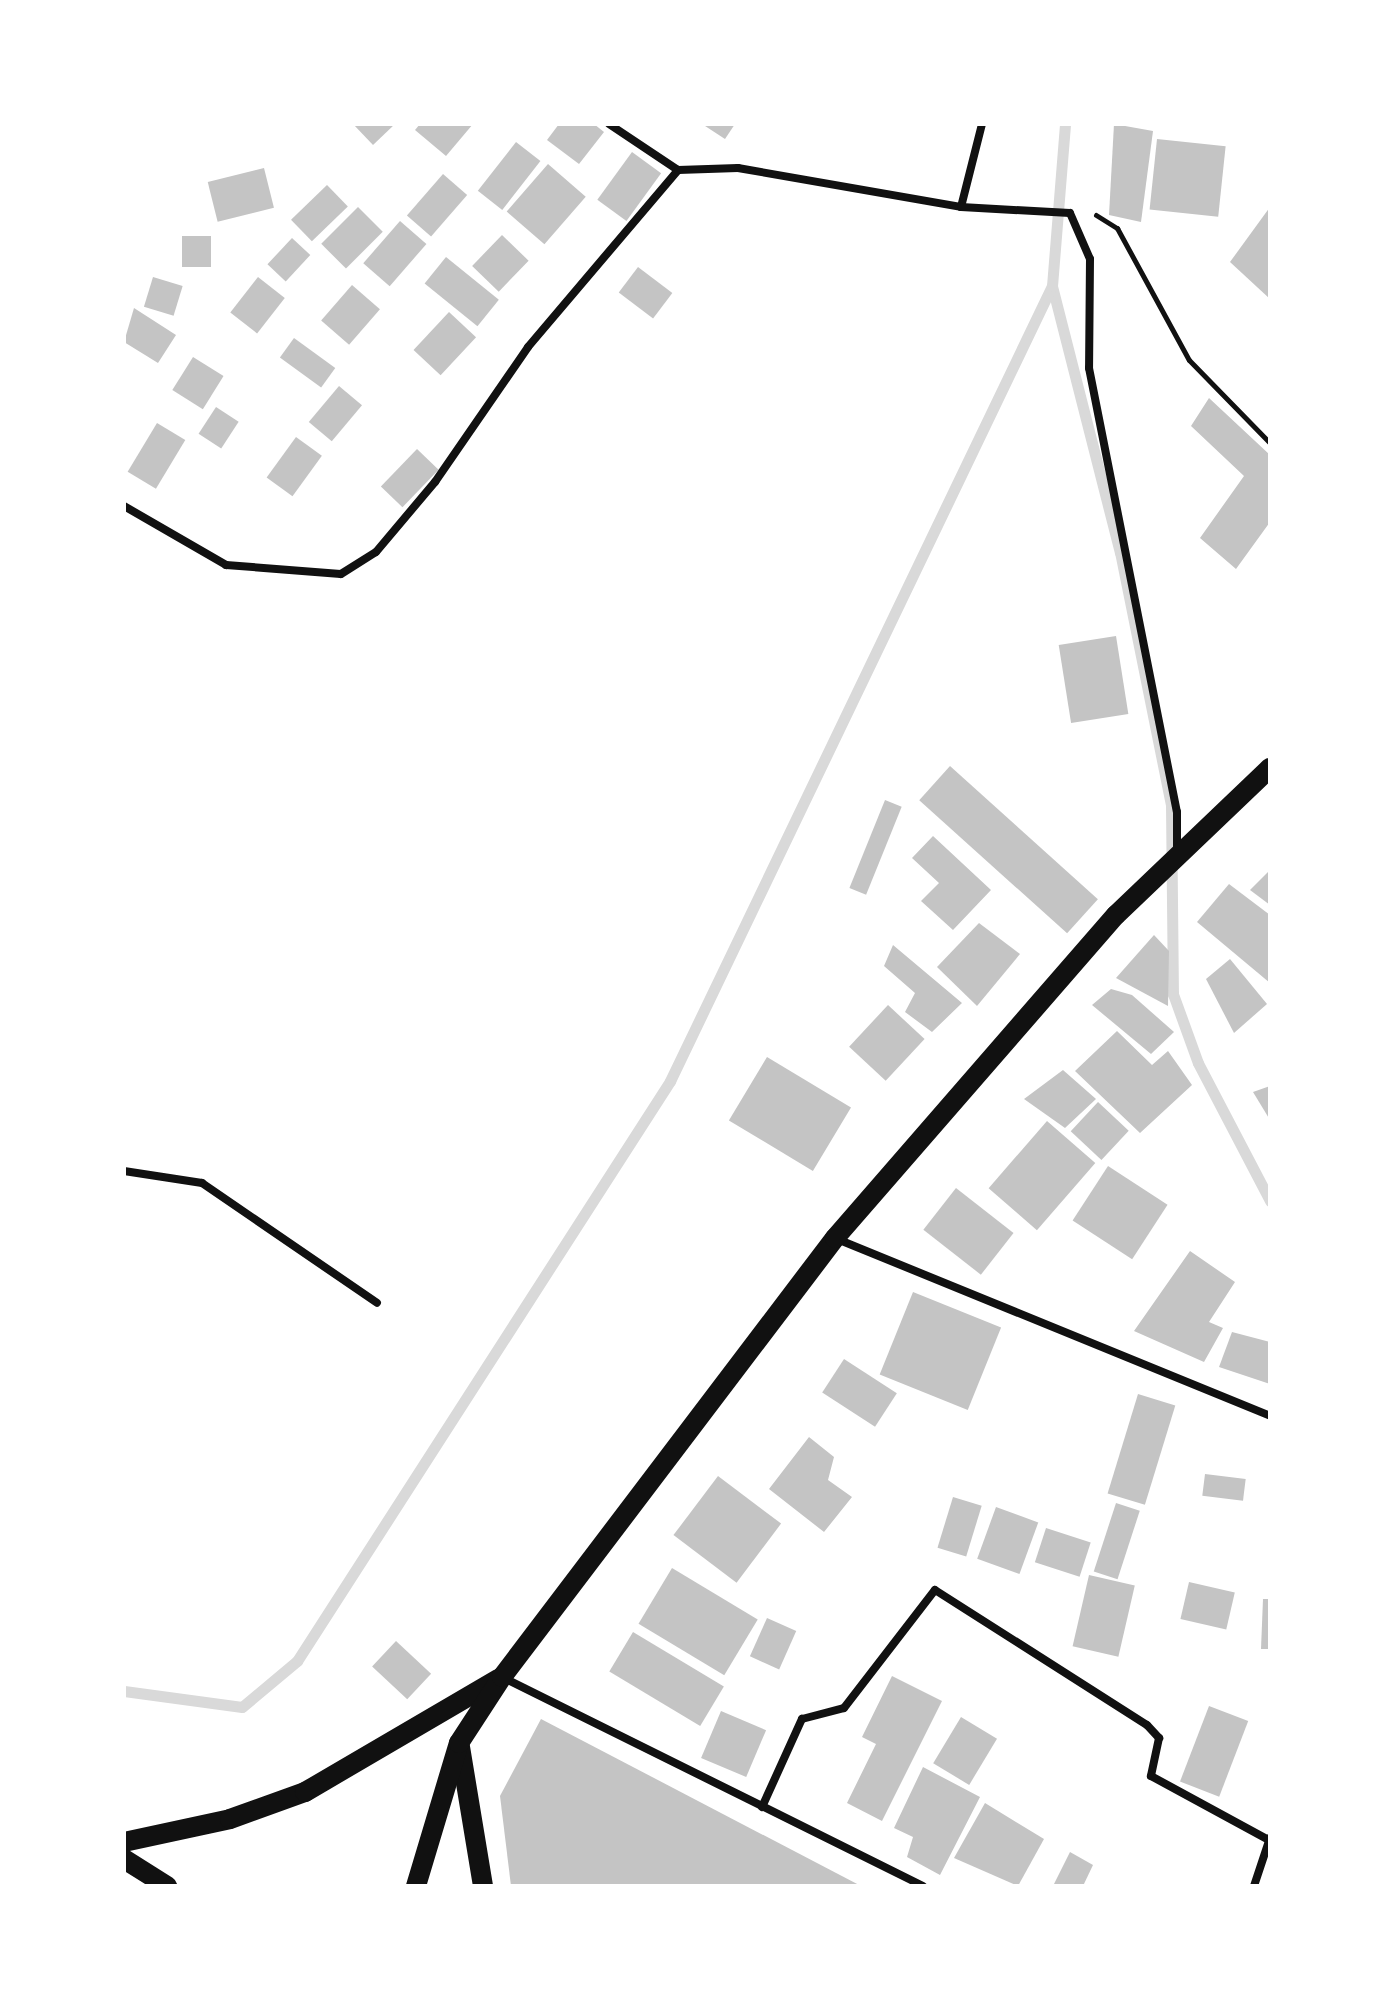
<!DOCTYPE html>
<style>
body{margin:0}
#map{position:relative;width:1394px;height:2010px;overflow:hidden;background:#fff;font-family:"IBM Plex Sans",sans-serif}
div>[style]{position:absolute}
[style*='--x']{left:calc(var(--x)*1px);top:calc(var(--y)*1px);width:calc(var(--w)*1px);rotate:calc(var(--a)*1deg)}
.stream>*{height:11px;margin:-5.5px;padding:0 5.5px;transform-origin:5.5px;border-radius:5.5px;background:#d9d9d9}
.building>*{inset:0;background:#c4c4c4;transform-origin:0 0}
.path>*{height:5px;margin:-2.5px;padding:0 2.5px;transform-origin:2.5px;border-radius:2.5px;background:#111}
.minor>*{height:8px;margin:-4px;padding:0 4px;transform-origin:4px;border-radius:4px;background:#111}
.primary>*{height:20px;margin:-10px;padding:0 10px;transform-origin:10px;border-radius:10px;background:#111}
span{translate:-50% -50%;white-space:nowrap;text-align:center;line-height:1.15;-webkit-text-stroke:7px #fff;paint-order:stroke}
.frame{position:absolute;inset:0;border:126px solid #fff;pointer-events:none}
</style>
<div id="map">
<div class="stream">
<i style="--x:1052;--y:286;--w:275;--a:75.7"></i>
<i style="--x:1120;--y:552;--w:258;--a:78.6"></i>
<i style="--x:1171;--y:805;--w:189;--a:89.4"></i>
<i style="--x:1173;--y:994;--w:73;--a:70.1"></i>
<i style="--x:1198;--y:1063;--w:156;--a:62.4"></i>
<i style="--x:124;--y:1691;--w:119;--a:7.7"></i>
<i style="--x:242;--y:1707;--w:72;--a:-39.9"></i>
<i style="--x:297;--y:1661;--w:690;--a:-57.25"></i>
<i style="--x:670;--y:1081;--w:882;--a:-64.34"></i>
<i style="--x:1052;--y:286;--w:163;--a:-85.4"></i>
</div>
<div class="building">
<i style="clip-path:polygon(353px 124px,395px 124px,373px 145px)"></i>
<i style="clip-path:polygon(420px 124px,473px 124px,446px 156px,415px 130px)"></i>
<i style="clip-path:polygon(559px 124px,594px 124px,604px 132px,579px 164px,547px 140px)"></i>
<i style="clip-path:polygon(702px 124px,735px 124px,725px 139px)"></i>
<i style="clip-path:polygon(1114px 124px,1153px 131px,1141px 222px,1109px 215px)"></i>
<i style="left:1157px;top:139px;width:69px;height:71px;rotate:6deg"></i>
<i style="left:516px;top:142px;width:31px;height:62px;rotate:38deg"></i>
<i style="left:632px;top:152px;width:36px;height:59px;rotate:36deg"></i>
<i style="left:548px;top:164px;width:50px;height:63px;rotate:41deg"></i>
<i style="left:264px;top:168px;width:41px;height:58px;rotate:76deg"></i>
<i style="left:443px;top:174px;width:32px;height:55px;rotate:41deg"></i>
<i style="left:327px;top:185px;width:30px;height:50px;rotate:46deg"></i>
<i style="left:358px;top:207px;width:35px;height:52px;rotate:45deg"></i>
<i style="clip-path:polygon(1270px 207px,1270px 299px,1230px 262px)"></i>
<i style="left:400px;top:221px;width:35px;height:56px;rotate:41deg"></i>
<i style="left:502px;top:235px;width:37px;height:43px;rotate:44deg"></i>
<i style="left:182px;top:236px;width:29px;height:31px"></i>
<i style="left:292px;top:238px;width:25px;height:36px;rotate:43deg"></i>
<i style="left:446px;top:257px;width:68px;height:34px;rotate:39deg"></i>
<i style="left:638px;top:267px;width:43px;height:32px;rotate:37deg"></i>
<i style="left:153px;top:277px;width:31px;height:31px;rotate:17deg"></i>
<i style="left:258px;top:277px;width:34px;height:45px;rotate:38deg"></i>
<i style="left:352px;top:285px;width:37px;height:47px;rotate:41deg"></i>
<i style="clip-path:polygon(134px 308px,176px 335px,158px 363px,124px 342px)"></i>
<i style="left:449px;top:312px;width:37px;height:52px;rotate:43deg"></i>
<i style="left:294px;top:338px;width:51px;height:24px;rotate:36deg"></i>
<i style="left:193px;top:357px;width:36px;height:39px;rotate:32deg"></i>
<i style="left:339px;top:386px;width:30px;height:47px;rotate:40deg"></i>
<i style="clip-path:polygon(1209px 398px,1270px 455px,1270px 522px,1236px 569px,1200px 538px,1244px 476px,1191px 426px)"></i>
<i style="left:216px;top:407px;width:27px;height:32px;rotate:33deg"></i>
<i style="left:157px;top:423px;width:33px;height:57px;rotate:31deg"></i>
<i style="left:296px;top:437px;width:32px;height:50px;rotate:36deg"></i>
<i style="left:417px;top:449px;width:30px;height:52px;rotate:44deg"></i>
<i style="left:1116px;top:636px;width:79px;height:58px;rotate:81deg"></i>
<i style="left:950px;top:766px;width:199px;height:46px;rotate:42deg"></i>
<i style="left:885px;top:800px;width:18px;height:95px;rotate:22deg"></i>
<i style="clip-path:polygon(933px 836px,991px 890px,953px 930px,921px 901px,939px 883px,912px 858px)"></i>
<i style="clip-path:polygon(1270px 870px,1270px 905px,1250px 890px)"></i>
<i style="clip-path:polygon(1229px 884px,1270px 915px,1270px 983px,1197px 922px)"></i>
<i style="clip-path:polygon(979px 923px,1020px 954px,977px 1006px,937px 967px)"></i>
<i style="clip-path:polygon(1154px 935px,1169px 951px,1168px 1006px,1116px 978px)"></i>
<i style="clip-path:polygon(893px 945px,962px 1003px,932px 1032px,905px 1012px,915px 993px,884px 966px)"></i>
<i style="clip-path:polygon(1230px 959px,1267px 1004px,1234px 1033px,1206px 979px)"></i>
<i style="clip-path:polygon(1111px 989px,1132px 995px,1174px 1032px,1151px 1054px,1092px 1005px)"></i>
<i style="left:888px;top:1005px;width:50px;height:57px;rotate:43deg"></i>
<i style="clip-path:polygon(1117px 1031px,1152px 1065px,1168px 1051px,1192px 1085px,1140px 1133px,1075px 1071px)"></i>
<i style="left:767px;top:1057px;width:98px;height:74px;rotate:31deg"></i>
<i style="clip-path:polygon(1063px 1070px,1096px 1099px,1065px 1128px,1024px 1099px)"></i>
<i style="clip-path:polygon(1270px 1086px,1270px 1120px,1253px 1092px)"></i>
<i style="left:1098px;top:1102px;width:42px;height:40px;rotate:43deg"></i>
<i style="left:1047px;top:1121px;width:64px;height:89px;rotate:41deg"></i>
<i style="left:1108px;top:1166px;width:71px;height:65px;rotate:33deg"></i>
<i style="left:956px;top:1188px;width:73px;height:53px;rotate:38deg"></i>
<i style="clip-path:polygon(1190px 1251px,1235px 1282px,1209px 1322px,1223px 1328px,1204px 1362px,1134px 1331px)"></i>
<i style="left:913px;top:1292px;width:95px;height:89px;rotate:22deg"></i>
<i style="clip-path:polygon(1232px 1332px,1270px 1342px,1270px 1384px,1219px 1367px)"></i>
<i style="left:844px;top:1359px;width:63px;height:40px;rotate:33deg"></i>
<i style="left:1138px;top:1394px;width:39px;height:104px;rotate:17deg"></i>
<i style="clip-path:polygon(809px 1437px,834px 1457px,828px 1480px,852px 1497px,824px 1532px,769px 1489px)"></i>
<i style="left:1205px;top:1474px;width:41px;height:22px;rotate:7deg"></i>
<i style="left:718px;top:1476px;width:79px;height:74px;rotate:37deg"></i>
<i style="left:953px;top:1497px;width:30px;height:53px;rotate:17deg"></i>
<i style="left:1116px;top:1503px;width:25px;height:72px;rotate:18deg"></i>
<i style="left:996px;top:1507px;width:45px;height:55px;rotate:20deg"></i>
<i style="left:1046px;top:1528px;width:47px;height:36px;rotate:18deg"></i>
<i style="left:672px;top:1568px;width:100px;height:65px;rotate:31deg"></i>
<i style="left:1089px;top:1575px;width:47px;height:73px;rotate:13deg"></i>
<i style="left:1189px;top:1582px;width:47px;height:38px;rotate:13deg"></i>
<i style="clip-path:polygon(1263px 1599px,1270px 1599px,1270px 1649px,1261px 1649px)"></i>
<i style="left:767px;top:1618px;width:32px;height:42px;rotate:24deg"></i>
<i style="left:633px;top:1632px;width:106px;height:46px;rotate:31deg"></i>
<i style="left:396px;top:1641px;width:48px;height:35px;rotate:43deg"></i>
<i style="clip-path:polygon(892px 1676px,942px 1701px,882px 1821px,847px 1803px,876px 1744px,862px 1737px)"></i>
<i style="left:1209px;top:1706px;width:42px;height:81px;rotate:21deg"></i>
<i style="left:721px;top:1711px;width:49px;height:51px;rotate:23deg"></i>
<i style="left:961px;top:1717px;width:42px;height:54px;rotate:31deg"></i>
<i style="clip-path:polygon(541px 1719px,861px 1886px,511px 1886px,500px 1796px)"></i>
<i style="clip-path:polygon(923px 1767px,980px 1797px,940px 1875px,907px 1857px,913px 1837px,894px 1828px)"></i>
<i style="clip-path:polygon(985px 1803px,1044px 1839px,1018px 1886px,954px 1858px)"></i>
<i style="clip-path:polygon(1070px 1852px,1093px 1865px,1083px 1886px,1053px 1886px)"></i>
</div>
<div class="path">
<i style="--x:1096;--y:215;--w:25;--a:32"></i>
<i style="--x:1117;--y:228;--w:150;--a:61.4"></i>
<i style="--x:1189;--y:360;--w:116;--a:45.7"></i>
</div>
<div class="minor">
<i style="--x:609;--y:124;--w:83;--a:33.7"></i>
<i style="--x:961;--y:207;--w:86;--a:-75.8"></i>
<i style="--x:124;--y:506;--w:118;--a:30"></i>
<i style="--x:226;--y:565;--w:115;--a:4.5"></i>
<i style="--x:341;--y:574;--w:41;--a:-32.2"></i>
<i style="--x:376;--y:552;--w:92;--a:-49.9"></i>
<i style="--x:435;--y:482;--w:164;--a:-55.4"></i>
<i style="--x:528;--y:347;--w:232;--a:-49.7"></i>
<i style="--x:678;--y:170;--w:60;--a:-1.9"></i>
<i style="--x:738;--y:168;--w:226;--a:9.9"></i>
<i style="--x:961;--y:207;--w:109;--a:3.2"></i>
<i style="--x:1070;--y:213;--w:50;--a:66.5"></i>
<i style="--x:1090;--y:259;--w:109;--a:90.5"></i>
<i style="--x:1089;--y:368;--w:453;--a:78.8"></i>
<i style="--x:1177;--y:812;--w:39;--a:90"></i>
<i style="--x:124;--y:1171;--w:79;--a:8.7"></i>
<i style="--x:202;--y:1183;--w:212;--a:34.4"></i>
<i style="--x:837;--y:1239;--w:468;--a:22.2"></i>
<i style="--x:502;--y:1677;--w:470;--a:26.4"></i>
<i style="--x:762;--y:1807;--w:97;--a:-65.6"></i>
<i style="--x:802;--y:1719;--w:43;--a:-14.7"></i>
<i style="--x:844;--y:1708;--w:149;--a:-52.4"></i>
<i style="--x:935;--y:1590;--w:251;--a:32.5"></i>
<i style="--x:1147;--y:1725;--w:18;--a:47"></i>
<i style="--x:1159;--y:1738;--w:39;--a:102"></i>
<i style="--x:1151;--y:1776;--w:134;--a:28.5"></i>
<i style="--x:1254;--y:1886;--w:51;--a:-71.6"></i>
</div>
<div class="primary">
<i style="--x:460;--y:1747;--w:141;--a:80.6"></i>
<i style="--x:124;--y:1842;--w:108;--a:-12.2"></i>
<i style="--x:230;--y:1819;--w:80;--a:-19.8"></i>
<i style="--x:305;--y:1792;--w:224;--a:-30.3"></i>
<i style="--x:124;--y:1859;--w:51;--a:32.1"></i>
<i style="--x:416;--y:1886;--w:149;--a:-73.3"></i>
<i style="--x:459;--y:1743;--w:79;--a:-56.9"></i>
<i style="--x:502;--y:1677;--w:551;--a:-52.82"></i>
<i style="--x:835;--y:1238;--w:428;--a:-49"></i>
<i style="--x:1116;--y:915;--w:213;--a:-43.7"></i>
</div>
<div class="frame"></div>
</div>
